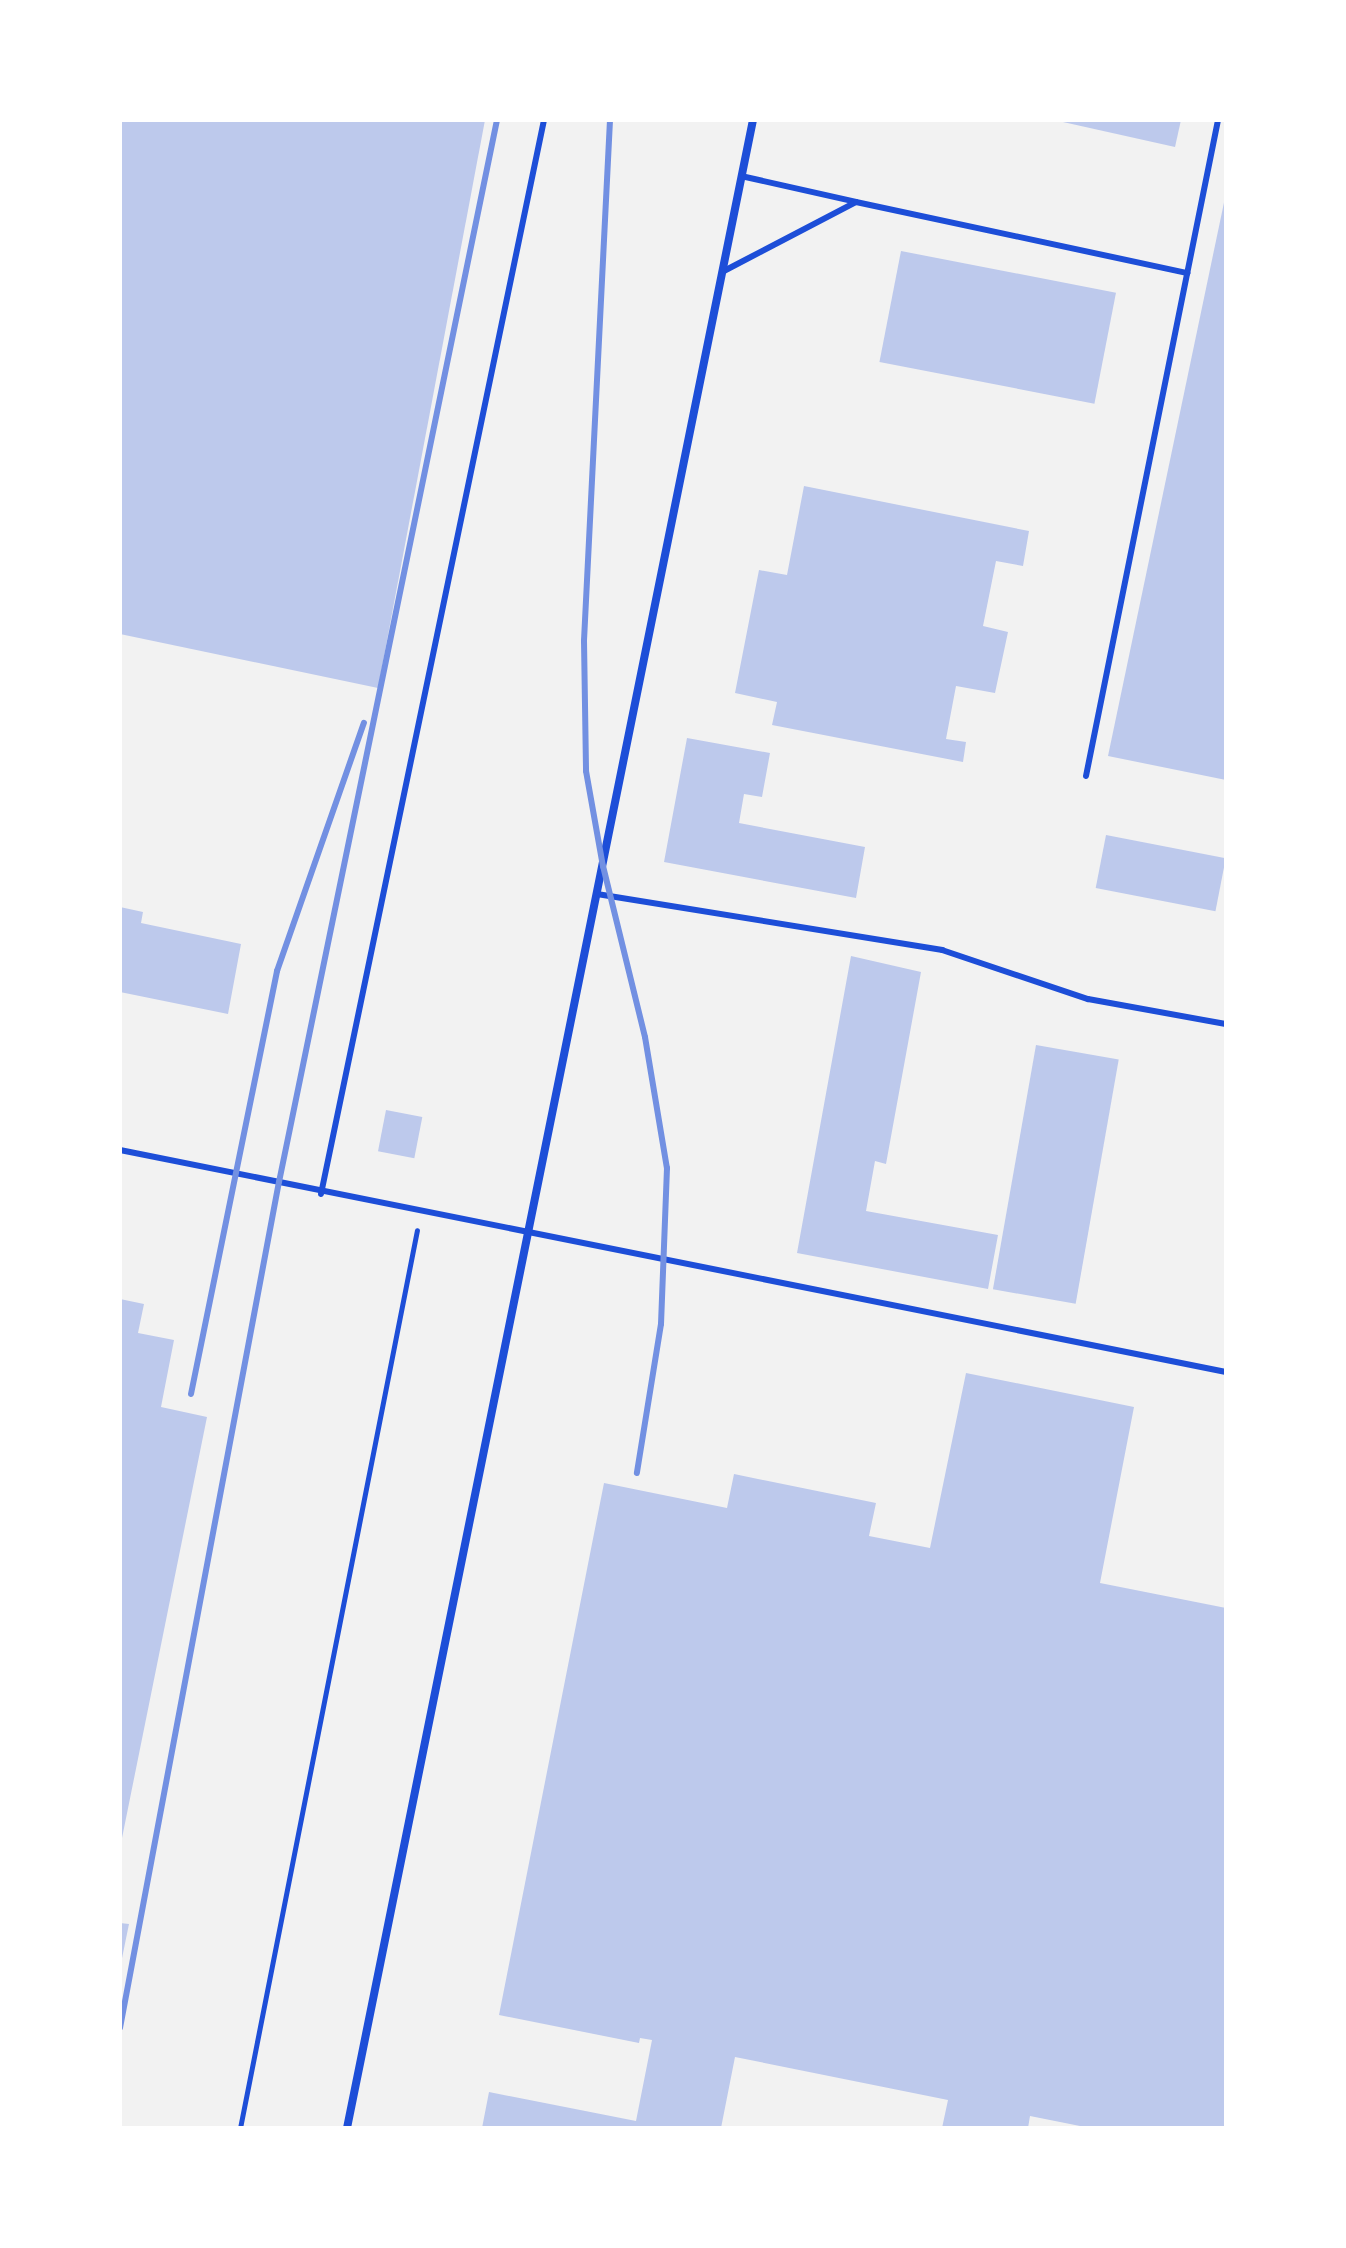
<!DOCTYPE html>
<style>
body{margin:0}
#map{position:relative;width:1346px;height:2248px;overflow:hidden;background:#f2f2f2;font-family:Montserrat,sans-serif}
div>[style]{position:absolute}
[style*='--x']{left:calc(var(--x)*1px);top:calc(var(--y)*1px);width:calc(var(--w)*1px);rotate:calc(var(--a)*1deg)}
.building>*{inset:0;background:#bdc9ec;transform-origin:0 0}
.path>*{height:5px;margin:-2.5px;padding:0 2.5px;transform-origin:2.5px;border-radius:2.5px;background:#1d4ed8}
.service>*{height:6px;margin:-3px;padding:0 3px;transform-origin:3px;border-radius:3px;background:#1d4ed8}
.minor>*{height:8px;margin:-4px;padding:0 4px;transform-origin:4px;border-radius:4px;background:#1d4ed8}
.rail>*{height:6px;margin:-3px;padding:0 3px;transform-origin:3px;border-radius:3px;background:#7290e2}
span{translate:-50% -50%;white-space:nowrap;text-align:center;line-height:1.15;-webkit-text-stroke:6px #fff;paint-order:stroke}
.frame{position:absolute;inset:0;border:122px solid #fff;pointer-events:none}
</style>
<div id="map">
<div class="building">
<i style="clip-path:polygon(120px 120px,485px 120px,378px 688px,120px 634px)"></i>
<i style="clip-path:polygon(1054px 120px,1181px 120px,1175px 147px)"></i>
<i style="clip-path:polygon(1226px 193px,1226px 780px,1108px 756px)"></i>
<i style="left:901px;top:251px;width:219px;height:113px;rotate:11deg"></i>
<i style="clip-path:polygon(804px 486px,1029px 531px,1023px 566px,996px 561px,983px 626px,1008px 632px,995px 693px,956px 686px,946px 739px,966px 742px,963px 762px,772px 725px,777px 702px,735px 693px,759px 570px,787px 575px)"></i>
<i style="clip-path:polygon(687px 738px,770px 753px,762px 797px,744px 794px,739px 823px,865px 847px,856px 898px,664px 862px)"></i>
<i style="left:1106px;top:835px;width:122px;height:54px;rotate:11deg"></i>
<i style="clip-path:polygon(120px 907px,143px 912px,141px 923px,241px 944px,228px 1014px,120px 992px)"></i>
<i style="clip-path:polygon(851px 956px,921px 972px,886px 1164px,875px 1161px,866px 1211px,998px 1235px,988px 1289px,797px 1253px)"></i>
<i style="left:1036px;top:1045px;width:84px;height:248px;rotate:10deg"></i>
<i style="left:386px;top:1110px;width:37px;height:42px;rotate:11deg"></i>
<i style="clip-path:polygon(120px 1299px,144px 1304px,138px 1333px,174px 1340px,161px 1407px,207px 1417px,121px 1843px)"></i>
<i style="clip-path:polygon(966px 1373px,1134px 1407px,1100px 1583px,1226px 1608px,1226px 2128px,1090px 2128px,1030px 2116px,1028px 2128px,942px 2128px,948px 2100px,735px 2057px,721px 2128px,482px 2128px,489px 2092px,636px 2121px,652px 2040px,640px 2038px,639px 2043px,499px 2015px,604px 1483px,727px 1508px,734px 1474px,876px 1503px,869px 1536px,930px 1548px)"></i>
<i style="clip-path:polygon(120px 1923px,129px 1924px,121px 1963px,120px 1963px)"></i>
</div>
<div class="path">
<i style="--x:240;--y:2128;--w:915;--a:-78.85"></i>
</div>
<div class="service">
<i style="--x:741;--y:176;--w:118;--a:12.7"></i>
<i style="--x:722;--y:272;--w:151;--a:-27.6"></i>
<i style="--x:856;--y:202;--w:339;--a:12.1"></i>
<i style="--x:1086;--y:776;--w:669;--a:-78.62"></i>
<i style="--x:597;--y:894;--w:350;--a:9.2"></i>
<i style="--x:942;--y:950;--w:154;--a:18.6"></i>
<i style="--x:1088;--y:999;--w:140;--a:10.3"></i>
<i style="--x:120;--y:1150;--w:1128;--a:11.35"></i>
<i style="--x:321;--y:1194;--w:1097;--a:-78.27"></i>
</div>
<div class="minor">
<i style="--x:347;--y:2128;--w:2049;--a:-78.57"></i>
</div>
<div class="rail">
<i style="--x:610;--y:120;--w:522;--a:92.86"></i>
<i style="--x:584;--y:641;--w:130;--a:89.1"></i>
<i style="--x:586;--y:771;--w:97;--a:79.9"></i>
<i style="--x:603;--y:866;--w:176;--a:76.2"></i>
<i style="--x:645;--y:1037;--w:133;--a:80.5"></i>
<i style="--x:667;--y:1168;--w:156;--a:92.2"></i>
<i style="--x:661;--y:1324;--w:151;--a:99.2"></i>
<i style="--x:191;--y:1394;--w:432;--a:-78.5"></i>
<i style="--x:277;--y:971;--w:263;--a:-70.7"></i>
<i style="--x:120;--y:2028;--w:861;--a:-79.36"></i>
<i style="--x:279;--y:1182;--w:1084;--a:-78.4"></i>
</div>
<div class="frame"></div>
</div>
